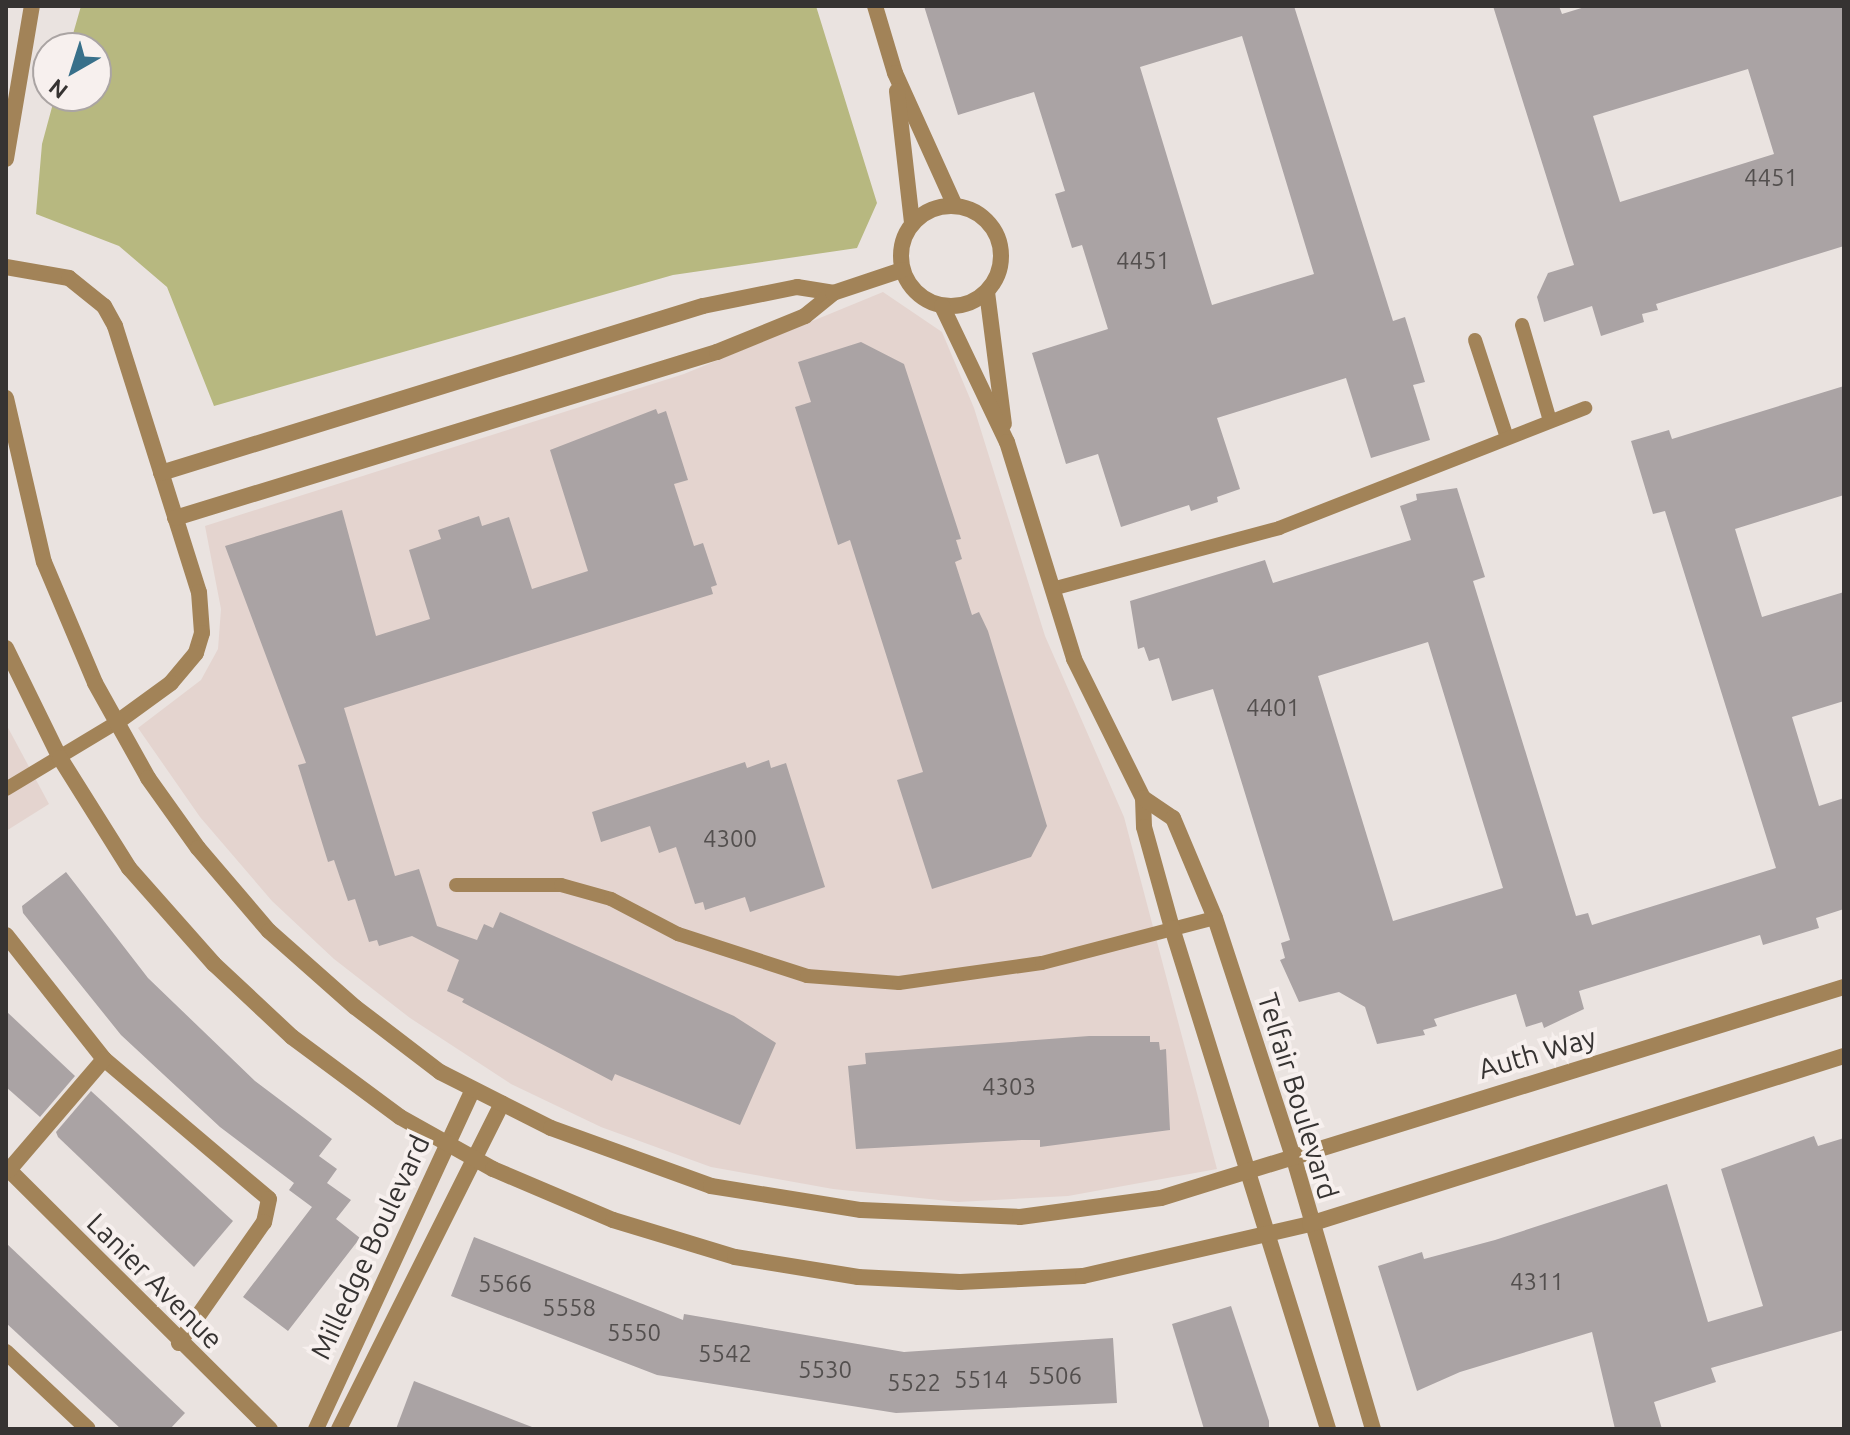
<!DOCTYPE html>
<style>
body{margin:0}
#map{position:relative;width:1850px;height:1435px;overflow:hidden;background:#eae3e0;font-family:Ubuntu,sans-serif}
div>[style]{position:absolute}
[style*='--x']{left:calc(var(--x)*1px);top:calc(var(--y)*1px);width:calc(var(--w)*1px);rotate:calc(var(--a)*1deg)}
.built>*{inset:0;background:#e4d4cf}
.green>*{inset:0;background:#b7b880}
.building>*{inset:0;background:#aaa3a4}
.service>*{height:14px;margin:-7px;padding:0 7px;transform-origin:7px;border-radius:7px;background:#a28358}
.minor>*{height:16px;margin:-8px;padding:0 8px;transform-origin:8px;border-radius:8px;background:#a28358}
.minor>.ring{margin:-8px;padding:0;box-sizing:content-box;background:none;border:16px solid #a28358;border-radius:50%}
.tertiary>*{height:16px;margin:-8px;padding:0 8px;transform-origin:8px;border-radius:8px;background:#a28358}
span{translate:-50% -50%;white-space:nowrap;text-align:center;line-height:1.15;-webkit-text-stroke:8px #f7f0ee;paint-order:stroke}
.number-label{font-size:24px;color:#534f4e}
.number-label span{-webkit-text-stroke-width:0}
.street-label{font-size:28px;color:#363332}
.frame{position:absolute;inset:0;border:8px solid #363332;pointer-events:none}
.north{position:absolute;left:32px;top:32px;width:80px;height:80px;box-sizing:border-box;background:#f7f0ee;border:2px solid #aaa4a3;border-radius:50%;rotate:219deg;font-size:22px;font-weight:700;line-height:32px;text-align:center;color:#363332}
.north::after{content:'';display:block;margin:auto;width:28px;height:36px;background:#38708a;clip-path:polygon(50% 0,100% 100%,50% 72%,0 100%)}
</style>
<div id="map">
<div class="built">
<i style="clip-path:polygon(883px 292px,942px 332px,974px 408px,1045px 636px,1124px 817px,1217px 1169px,1068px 1196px,958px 1202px,833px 1189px,711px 1167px,601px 1127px,511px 1084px,410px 1018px,334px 959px,272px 901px,200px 817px,138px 728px,201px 680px,218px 649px,221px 609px,205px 526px,684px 374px)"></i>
<i style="clip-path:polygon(6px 724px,49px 804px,6px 831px)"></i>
</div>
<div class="green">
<i style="clip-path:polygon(81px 6px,816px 6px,877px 203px,857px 248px,673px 275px,214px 406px,167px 287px,119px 246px,36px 214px,42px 144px,55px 96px,96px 96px,96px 48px,69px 48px)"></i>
</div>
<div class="building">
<i style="clip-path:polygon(evenodd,924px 6px,1294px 6px,1393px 321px,1405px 317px,1425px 382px,1413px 385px,1430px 440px,1371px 458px,1346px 378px,1217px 418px,1240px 489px,1217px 497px,1218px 502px,1191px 511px,1189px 505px,1121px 527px,1098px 454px,1066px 464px,1032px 353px,1108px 329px,1082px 245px,1072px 248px,1055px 194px,1065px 191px,1034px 92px,958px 115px,924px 6px,1242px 36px,1314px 274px,1212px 305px,1140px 67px,1242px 36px)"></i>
<i style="clip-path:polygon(evenodd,1493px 6px,1559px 6px,1562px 14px,1588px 6px,1844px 6px,1844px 246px,1656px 304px,1658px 310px,1642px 314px,1644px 322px,1601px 336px,1592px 306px,1544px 322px,1537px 297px,1548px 273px,1574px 265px,1493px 6px,1748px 69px,1774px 154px,1620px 202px,1593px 116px,1748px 69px)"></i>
<i style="clip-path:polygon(861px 342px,904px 364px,961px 539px,956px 540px,962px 559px,955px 562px,972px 615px,979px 612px,988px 631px,1047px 826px,1031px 857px,932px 889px,897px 780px,923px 772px,850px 540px,838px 545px,795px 407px,811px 402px,798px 362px)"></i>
<i style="clip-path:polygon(evenodd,1844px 386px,1844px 495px,1735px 529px,1762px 617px,1844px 592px,1844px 701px,1792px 717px,1819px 806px,1844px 798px,1844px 909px,1816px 918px,1819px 928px,1763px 945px,1760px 935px,1579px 991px,1584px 1009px,1544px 1028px,1542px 1022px,1526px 1027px,1516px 994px,1434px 1019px,1437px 1026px,1423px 1030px,1425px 1035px,1377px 1044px,1365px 1007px,1339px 992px,1299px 1002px,1280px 960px,1285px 958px,1281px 943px,1290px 940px,1213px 689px,1172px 701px,1159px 658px,1149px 661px,1144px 647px,1138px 649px,1130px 601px,1265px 560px,1273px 583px,1411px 540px,1400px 506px,1417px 500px,1416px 494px,1457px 488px,1485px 577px,1473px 581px,1576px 916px,1588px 913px,1592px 925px,1776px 868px,1665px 511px,1653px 514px,1631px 441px,1669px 430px,1672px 439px,1844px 386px,1428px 642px,1503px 888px,1393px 921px,1318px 676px,1428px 642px)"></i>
<i style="clip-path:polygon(656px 409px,658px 414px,666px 411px,688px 480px,674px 484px,694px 546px,703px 543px,717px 585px,711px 587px,713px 594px,344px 708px,395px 876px,419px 869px,437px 926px,477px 940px,484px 924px,493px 928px,500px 912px,734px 1016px,776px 1043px,740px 1125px,615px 1074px,612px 1081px,462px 1002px,464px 999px,447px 991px,459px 960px,412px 936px,379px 946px,377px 940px,369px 942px,355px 899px,348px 901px,334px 860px,328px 862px,298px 765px,306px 763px,225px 546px,342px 510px,376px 636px,430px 619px,409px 550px,441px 539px,438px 530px,479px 516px,482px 526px,509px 517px,532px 589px,588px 571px,550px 450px)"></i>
<i style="clip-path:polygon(769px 760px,771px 768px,786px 763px,825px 887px,750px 912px,745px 897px,705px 910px,703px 902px,695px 904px,676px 847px,659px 853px,650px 826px,601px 842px,592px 812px,745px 762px,747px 768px)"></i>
<i style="clip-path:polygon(66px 872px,148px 978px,255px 1081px,332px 1139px,319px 1156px,337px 1169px,327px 1183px,351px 1200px,336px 1219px,360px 1238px,288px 1331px,243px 1297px,312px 1207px,289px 1190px,294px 1183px,220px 1127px,121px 1035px,23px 913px,22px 906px)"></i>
<i style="clip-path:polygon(6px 1011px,75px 1076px,40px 1117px,6px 1087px)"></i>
<i style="clip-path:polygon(1089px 1036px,1150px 1036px,1150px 1042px,1159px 1042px,1160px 1050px,1166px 1049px,1170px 1130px,1040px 1147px,1040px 1140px,1022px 1140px,856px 1149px,848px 1066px,866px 1064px,865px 1053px)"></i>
<i style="clip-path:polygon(91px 1091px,233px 1221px,194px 1267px,58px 1137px,56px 1132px)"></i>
<i style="clip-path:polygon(1814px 1136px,1818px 1146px,1844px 1138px,1844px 1330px,1711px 1368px,1716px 1382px,1654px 1402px,1662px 1429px,1615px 1429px,1592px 1332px,1460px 1372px,1417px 1391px,1378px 1266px,1422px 1252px,1424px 1259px,1495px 1240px,1667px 1184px,1708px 1322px,1763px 1306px,1721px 1169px)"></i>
<i style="clip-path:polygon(474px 1237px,683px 1320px,684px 1314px,904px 1352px,1113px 1338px,1117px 1403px,896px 1413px,657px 1375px,451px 1296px)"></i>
<i style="clip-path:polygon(6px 1243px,185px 1413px,170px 1429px,121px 1429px,6px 1323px)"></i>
<i style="clip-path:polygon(1231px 1306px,1269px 1421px,1269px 1429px,1204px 1429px,1196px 1403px,1172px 1324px)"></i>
<i style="clip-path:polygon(414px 1381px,532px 1427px,532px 1429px,396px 1429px)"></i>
</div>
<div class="service">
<i style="--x:1522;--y:325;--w:100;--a:73.7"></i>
<i style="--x:1475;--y:340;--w:103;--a:71.9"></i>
<i style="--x:1052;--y:589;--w:235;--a:-15"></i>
<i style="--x:1279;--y:528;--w:329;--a:-21.4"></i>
<i style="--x:6;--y:789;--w:128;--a:-31"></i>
<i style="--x:456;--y:885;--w:105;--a:0"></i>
<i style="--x:561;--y:885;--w:52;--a:15.6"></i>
<i style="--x:611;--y:899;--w:76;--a:27.6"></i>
<i style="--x:678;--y:934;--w:136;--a:18"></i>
<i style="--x:807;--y:976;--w:92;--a:4.4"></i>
<i style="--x:899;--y:983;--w:144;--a:-8"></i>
<i style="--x:1042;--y:963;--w:179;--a:-14.6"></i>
</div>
<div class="minor">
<i style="--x:875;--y:6;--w:70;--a:73.4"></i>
<i style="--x:895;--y:73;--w:146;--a:65.7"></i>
<i style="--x:897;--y:91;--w:133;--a:83.5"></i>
<i class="ring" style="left:901px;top:206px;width:84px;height:84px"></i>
<i style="--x:6;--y:267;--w:64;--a:9.9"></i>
<i style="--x:69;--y:278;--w:45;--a:38.7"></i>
<i style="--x:104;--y:306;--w:23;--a:61"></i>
<i style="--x:115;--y:326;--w:279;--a:72.5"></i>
<i style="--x:199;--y:592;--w:41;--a:85.8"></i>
<i style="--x:202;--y:633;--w:21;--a:107"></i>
<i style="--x:196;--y:653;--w:39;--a:130"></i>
<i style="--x:171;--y:683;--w:68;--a:144"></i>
<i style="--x:987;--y:292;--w:133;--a:82.7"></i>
<i style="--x:942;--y:306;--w:151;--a:64.5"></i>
<i style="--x:1007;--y:442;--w:227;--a:72.8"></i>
<i style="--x:1074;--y:659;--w:155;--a:63.6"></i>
<i style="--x:1143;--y:798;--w:29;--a:88"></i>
<i style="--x:1144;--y:827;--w:105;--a:74.5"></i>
<i style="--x:1172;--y:928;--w:525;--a:72.7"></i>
<i style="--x:161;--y:473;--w:567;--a:-17.13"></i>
<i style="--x:703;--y:306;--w:96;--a:-11.4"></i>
<i style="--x:797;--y:287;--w:36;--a:9"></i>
<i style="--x:175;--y:518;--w:567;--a:-17.03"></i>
<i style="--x:717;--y:352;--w:95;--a:-22.2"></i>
<i style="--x:805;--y:316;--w:36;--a:-39"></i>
<i style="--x:833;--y:293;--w:73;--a:-18.4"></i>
<i style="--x:1143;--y:798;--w:36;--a:34"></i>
<i style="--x:1173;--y:818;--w:108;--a:67.2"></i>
<i style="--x:1215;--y:918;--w:254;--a:71.9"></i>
<i style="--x:1294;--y:1159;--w:281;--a:73.7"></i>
<i style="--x:6;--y:935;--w:158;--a:51.7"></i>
<i style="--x:104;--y:1059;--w:216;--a:40.3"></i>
<i style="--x:269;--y:1199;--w:24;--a:102"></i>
<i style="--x:264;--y:1222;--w:148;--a:125.1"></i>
<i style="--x:6;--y:1167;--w:372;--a:44.8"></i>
<i style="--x:9;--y:1170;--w:146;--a:-49.4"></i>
<i style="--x:6;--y:1352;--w:112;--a:43.2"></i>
<i style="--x:316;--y:1429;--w:374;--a:-65.2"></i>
<i style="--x:339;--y:1429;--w:364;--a:-63.4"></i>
</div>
<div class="tertiary">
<i style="--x:6;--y:159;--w:155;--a:-80.4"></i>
<i style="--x:6;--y:398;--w:168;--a:77"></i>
<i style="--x:44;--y:562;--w:131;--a:67.1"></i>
<i style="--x:95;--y:683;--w:109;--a:60.8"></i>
<i style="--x:148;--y:778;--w:86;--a:54.5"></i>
<i style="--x:198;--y:848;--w:109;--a:49.5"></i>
<i style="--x:269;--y:931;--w:115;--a:41.5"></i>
<i style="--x:355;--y:1007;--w:107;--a:37.4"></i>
<i style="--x:440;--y:1072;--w:124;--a:26.8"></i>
<i style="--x:551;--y:1128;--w:170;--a:19.9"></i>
<i style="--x:711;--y:1186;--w:152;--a:9.1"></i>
<i style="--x:861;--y:1210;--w:159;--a:2.5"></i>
<i style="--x:1020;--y:1217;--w:142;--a:-7.7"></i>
<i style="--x:1161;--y:1198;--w:715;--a:-17.17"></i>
<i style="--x:6;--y:648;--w:123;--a:63.9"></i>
<i style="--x:60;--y:758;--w:130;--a:57.9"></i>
<i style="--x:129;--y:868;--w:128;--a:48.5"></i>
<i style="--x:214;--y:964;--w:107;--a:43.1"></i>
<i style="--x:292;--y:1037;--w:134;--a:36.5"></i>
<i style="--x:400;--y:1117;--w:107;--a:29.2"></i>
<i style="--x:493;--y:1169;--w:130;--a:23"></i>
<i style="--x:613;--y:1220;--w:127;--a:16.9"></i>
<i style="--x:735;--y:1257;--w:125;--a:9.2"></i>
<i style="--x:858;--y:1277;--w:102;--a:2.8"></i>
<i style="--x:960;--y:1282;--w:123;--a:-2.8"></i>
<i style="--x:1083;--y:1276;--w:233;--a:-12.9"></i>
<i style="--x:1310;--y:1224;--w:560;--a:-17.46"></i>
</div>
<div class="number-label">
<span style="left:1771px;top:178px">4451</span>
<span style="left:1143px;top:261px">4451</span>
<span style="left:1273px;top:708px">4401</span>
<span style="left:730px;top:839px">4300</span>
<span style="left:1009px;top:1087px">4303</span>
<span style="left:1537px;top:1282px">4311</span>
<span style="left:505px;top:1284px">5566</span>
<span style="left:569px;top:1308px">5558</span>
<span style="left:634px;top:1333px">5550</span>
<span style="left:725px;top:1354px">5542</span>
<span style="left:825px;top:1370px">5530</span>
<span style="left:1055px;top:1376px">5506</span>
<span style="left:981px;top:1380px">5514</span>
<span style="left:914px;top:1383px">5522</span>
</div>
<div class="street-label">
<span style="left:1537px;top:1053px;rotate:-16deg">Auth Way</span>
<span style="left:1298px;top:1096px;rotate:73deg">Telfair Boulevard</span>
<span style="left:370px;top:1247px;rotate:-65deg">Milledge Boulevard</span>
<span style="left:155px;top:1281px;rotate:45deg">Lanier Avenue</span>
</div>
<div class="frame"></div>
<div class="north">N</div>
</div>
